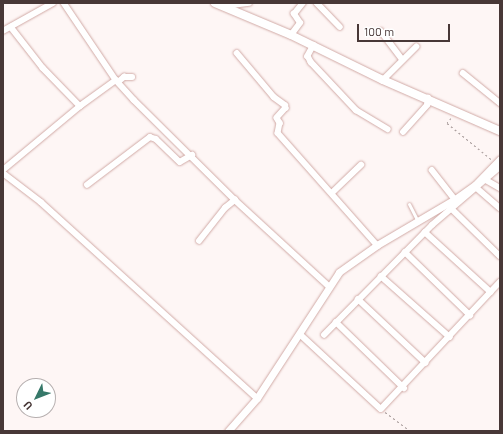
<!DOCTYPE html>
<style>
body{margin:0}
#map{position:relative;width:503px;height:434px;overflow:hidden;background:#fef6f5;font-family:Barlow,sans-serif}
div>[style]{position:absolute}
[style*='--x']{left:calc(var(--x)*1px);top:calc(var(--y)*1px);width:calc(var(--w)*1px);rotate:calc(var(--a)*1deg)}
.path>*{height:1px;margin-top:-0.5px;transform-origin:0;background:repeating-linear-gradient(90deg,#a99d9c 0 2px,transparent 0 5px)}
.roads{filter:drop-shadow(0 0 1px #d1aaa6) drop-shadow(0 0 1px #d1aaa6)}
.service>*{height:3px;margin:-1.5px;padding:0 1.5px;transform-origin:1.5px;border-radius:1.5px;background:#fff}
.minor>*{height:5.5px;margin:-2.75px;padding:0 2.75px;transform-origin:2.75px;border-radius:2.75px;background:#fff}
.tertiary>*{height:7px;margin:-3.5px;padding:0 3.5px;transform-origin:3.5px;border-radius:3.5px;background:#fff}
.secondary>*{height:8px;margin:-4px;padding:0 4px;transform-origin:4px;border-radius:4px;background:#fff}
span{translate:-50% -50%;white-space:nowrap;text-align:center;line-height:1.15;-webkit-text-stroke:3.5px #fff;paint-order:stroke}
.frame{position:absolute;inset:0;border:4px solid #483837;pointer-events:none}
.north{position:absolute;left:16px;top:378px;width:40px;height:40px;box-sizing:border-box;background:#fff;border:1px solid #b6afaf;border-radius:50%;rotate:227deg;font-size:11px;font-weight:700;line-height:16px;text-align:center;color:#483837}
.north::after{content:'';display:block;margin:auto;width:14px;height:18px;background:#367869;clip-path:polygon(50% 0,100% 100%,50% 72%,0 100%)}
.scale{position:absolute;left:357px;top:24px;width:93px;height:18px;box-sizing:border-box;border:2px solid #483837;border-top:0;padding-left:5px;font-size:12px;line-height:14px;white-space:nowrap;color:#483837;-webkit-text-stroke:3px #fff;paint-order:stroke}
</style>
<div id="map">
<div class="path">
<i style="--x:451;--y:118;--w:6;--a:129"></i>
<i style="--x:447;--y:123;--w:57;--a:39.3"></i>
<i style="--x:385;--y:412;--w:31;--a:37"></i>
</div>
<div class="roads">
<div class="service">
<i style="--x:409;--y:204;--w:18;--a:63"></i>
</div>
<div class="minor">
<i style="--x:64;--y:3;--w:93;--a:56"></i>
<i style="--x:116;--y:80;--w:27;--a:48"></i>
<i style="--x:134;--y:100;--w:142;--a:44.7"></i>
<i style="--x:235;--y:200;--w:127;--a:42.5"></i>
<i style="--x:317;--y:3;--w:33;--a:46"></i>
<i style="--x:224;--y:6;--w:25;--a:-7"></i>
<i style="--x:11;--y:27;--w:52;--a:52"></i>
<i style="--x:43;--y:68;--w:53;--a:45.8"></i>
<i style="--x:3;--y:31;--w:57;--a:-29.2"></i>
<i style="--x:381;--y:31;--w:36;--a:53"></i>
<i style="--x:291;--y:35;--w:15;--a:-53"></i>
<i style="--x:300;--y:23;--w:11;--a:-124"></i>
<i style="--x:294;--y:14;--w:14;--a:-51"></i>
<i style="--x:314;--y:45;--w:13;--a:119"></i>
<i style="--x:308;--y:56;--w:7;--a:63"></i>
<i style="--x:311;--y:62;--w:66;--a:46.8"></i>
<i style="--x:356;--y:110;--w:37;--a:31"></i>
<i style="--x:237;--y:53;--w:57;--a:49.9"></i>
<i style="--x:274;--y:97;--w:14;--a:36"></i>
<i style="--x:285;--y:105;--w:3;--a:72"></i>
<i style="--x:286;--y:108;--w:13;--a:132"></i>
<i style="--x:277;--y:118;--w:6;--a:59"></i>
<i style="--x:280;--y:123;--w:10;--a:101"></i>
<i style="--x:278;--y:133;--w:149;--a:48.5"></i>
<i style="--x:463;--y:73;--w:48;--a:39"></i>
<i style="--x:383;--y:80;--w:47;--a:-45"></i>
<i style="--x:118;--y:82;--w:8;--a:-40"></i>
<i style="--x:124;--y:77;--w:8;--a:0"></i>
<i style="--x:403;--y:132;--w:36;--a:-48"></i>
<i style="--x:427;--y:105;--w:7;--a:-82"></i>
<i style="--x:3;--y:170;--w:100;--a:-39.7"></i>
<i style="--x:80;--y:106;--w:44;--a:-35.8"></i>
<i style="--x:432;--y:170;--w:37;--a:52"></i>
<i style="--x:3;--y:173;--w:48;--a:37.3"></i>
<i style="--x:41;--y:202;--w:292;--a:42.2"></i>
<i style="--x:486;--y:180;--w:16;--a:30"></i>
<i style="--x:87;--y:185;--w:79;--a:-37.3"></i>
<i style="--x:150;--y:137;--w:6;--a:18"></i>
<i style="--x:156;--y:139;--w:33;--a:44"></i>
<i style="--x:180;--y:162;--w:14;--a:-30"></i>
<i style="--x:477;--y:188;--w:30;--a:41"></i>
<i style="--x:333;--y:192;--w:39;--a:-44"></i>
<i style="--x:452;--y:209;--w:67;--a:44.4"></i>
<i style="--x:425;--y:232;--w:89;--a:42.3"></i>
<i style="--x:199;--y:241;--w:42;--a:-51.8"></i>
<i style="--x:225;--y:208;--w:13;--a:-39"></i>
<i style="--x:405;--y:252;--w:91;--a:44.1"></i>
<i style="--x:381;--y:276;--w:92;--a:41.5"></i>
<i style="--x:358;--y:299;--w:93;--a:43.3"></i>
<i style="--x:336;--y:322;--w:95;--a:44.1"></i>
<i style="--x:300;--y:334;--w:110;--a:42.8"></i>
<i style="--x:381;--y:409;--w:174;--a:-46.9"></i>
<i style="--x:324;--y:335;--w:154;--a:-45.5"></i>
<i style="--x:432;--y:225;--w:89;--a:-40.5"></i>
</div>
<div class="tertiary">
<i style="--x:228;--y:431;--w:44;--a:-48.7"></i>
<i style="--x:257;--y:398;--w:150;--a:-56.9"></i>
<i style="--x:339;--y:272;--w:47;--a:-35.4"></i>
<i style="--x:377;--y:245;--w:91;--a:-30.5"></i>
<i style="--x:455;--y:199;--w:24;--a:-35"></i>
<i style="--x:475;--y:185;--w:36;--a:-46"></i>
</div>
<div class="secondary">
<i style="--x:215;--y:3;--w:82;--a:22.8"></i>
<i style="--x:291;--y:35;--w:102;--a:26.1"></i>
<i style="--x:383;--y:80;--w:128;--a:23.6"></i>
</div>
</div>
<div class="frame"></div>
<div class="north">U</div>
<div class="scale">100 m</div>
</div>
